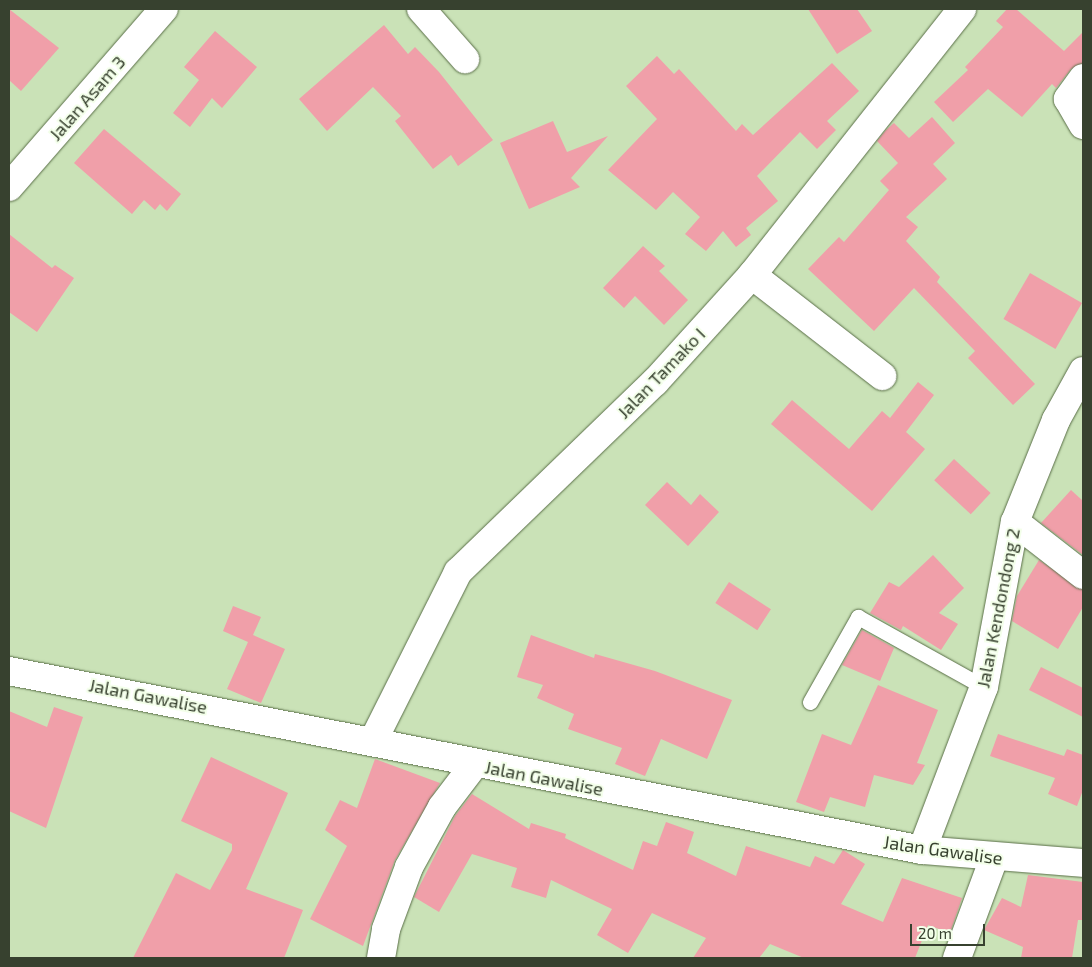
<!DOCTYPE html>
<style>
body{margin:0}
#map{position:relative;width:1092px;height:967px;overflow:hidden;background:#cae2b7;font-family:"Exo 2",sans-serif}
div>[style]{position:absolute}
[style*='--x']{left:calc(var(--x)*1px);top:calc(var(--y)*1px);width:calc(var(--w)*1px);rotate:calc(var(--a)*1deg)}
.building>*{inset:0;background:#f09fa9;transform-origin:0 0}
.roads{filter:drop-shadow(0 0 1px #596e47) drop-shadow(0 0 1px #596e47)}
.lane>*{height:15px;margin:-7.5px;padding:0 7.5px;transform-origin:7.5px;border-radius:7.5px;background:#fff}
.street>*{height:28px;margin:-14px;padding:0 14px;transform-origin:14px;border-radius:14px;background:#fff}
.secondary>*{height:28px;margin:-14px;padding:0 14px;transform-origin:14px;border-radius:14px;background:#fff}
span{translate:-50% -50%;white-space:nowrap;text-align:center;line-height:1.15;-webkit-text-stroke:4px #f3ffe9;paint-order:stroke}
.street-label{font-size:18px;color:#37412f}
.frame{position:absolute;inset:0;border:10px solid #37412f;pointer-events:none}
.scale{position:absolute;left:910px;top:924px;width:75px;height:22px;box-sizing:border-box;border:2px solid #37412f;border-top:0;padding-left:6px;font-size:15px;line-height:18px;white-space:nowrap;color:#37412f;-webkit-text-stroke:4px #f3ffe9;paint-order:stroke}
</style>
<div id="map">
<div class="building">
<i style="clip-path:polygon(9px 9px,59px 48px,21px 91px,9px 80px)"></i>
<i style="clip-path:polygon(808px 9px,857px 9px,872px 31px,837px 54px)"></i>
<i style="clip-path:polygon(1007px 9px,1016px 9px,1064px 51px,1083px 32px,1083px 63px,1071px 69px,1056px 88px,1052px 84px,1022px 117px,988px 89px,953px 122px,934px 102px,968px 70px,965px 67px,1003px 27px,996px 21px)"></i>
<i style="clip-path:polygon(384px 25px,408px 54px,415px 47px,439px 72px,493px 140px,458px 166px,451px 155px,433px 169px,395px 121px,401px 116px,373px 87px,327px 131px,299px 99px)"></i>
<i style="clip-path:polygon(215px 31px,257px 67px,222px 108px,212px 98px,190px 127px,173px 113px,199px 80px,184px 67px)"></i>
<i style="clip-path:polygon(657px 56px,674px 74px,679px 69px,736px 131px,742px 124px,753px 135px,832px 63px,859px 91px,827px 121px,836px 130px,817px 149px,800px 132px,757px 176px,778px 201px,746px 228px,751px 235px,736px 247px,723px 231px,706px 251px,685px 234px,700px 217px,673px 192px,656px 210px,608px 170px,657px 119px,626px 86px)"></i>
<i style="clip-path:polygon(932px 117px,955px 143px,933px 164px,947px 179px,906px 217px,918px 227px,906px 241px,940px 277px,937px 282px,1035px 384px,1013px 405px,968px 358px,975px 351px,914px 288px,874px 331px,808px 269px,839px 237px,844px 242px,889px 190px,880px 181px,898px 163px,877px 141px,886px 130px,894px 123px,909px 138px)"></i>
<i style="clip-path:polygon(553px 121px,567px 152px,608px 136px,571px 178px,580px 187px,529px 209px,500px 143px)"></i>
<i style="clip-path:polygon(104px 129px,181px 194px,167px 211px,160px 204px,155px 210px,144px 200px,132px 214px,74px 163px)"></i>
<i style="clip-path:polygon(9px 234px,52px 268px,55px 265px,74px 278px,37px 332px,9px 312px)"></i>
<i style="clip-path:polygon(643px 246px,665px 266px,659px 271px,688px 300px,664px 325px,635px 296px,624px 308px,603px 288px)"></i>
<i style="left:1030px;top:273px;width:60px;height:53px;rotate:30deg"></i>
<i style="clip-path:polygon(918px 382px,934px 395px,906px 432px,925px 449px,872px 511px,771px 424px,792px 400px,849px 449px,882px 411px,890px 418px)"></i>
<i style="left:954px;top:459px;width:50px;height:29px;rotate:43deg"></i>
<i style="clip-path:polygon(667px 482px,691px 505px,700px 494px,719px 512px,688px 546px,645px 505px)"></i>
<i style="clip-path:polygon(1071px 490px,1083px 501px,1083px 555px,1041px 523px)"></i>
<i style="clip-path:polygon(933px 555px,964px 588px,939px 613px,958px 624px,941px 650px,903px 626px,901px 630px,870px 613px,889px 582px,899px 587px)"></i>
<i style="clip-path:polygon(1039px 560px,1083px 590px,1083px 607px,1058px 649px,1012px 621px,1017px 596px)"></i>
<i style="left:729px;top:582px;width:50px;height:25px;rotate:33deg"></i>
<i style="clip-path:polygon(233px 606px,261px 617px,253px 635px,285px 649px,261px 703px,227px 689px,248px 642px,223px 631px)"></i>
<i style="clip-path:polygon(862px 630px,894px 648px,880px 681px,842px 665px)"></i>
<i style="clip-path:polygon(531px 635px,594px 658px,595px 654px,655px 671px,732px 700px,707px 759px,661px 739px,645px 776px,615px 764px,622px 748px,568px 729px,574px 714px,537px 698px,543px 685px,517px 677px)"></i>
<i style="clip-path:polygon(1041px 667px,1083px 688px,1083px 717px,1029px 690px)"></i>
<i style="clip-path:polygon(878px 685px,938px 710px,917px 763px,925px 765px,913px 785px,874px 775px,865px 807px,830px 797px,824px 812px,796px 802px,822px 734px,851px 745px)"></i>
<i style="clip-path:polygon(54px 707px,83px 717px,46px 828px,9px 811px,9px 711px,47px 727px)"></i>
<i style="clip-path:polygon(998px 734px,1064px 756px,1067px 749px,1083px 755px,1083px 790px,1077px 806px,1048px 794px,1055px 778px,990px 756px)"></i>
<i style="clip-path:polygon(211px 757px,288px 793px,246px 889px,303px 910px,284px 958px,133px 958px,176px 873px,210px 890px,232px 850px,232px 844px,181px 821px)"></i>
<i style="clip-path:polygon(375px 759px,440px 783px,395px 860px,363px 946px,310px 919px,347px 846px,325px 830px,340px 800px,357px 808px)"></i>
<i style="clip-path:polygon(472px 794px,529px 829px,531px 823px,566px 834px,565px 838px,633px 870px,643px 841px,657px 846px,666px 822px,694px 832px,687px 853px,736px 876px,746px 846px,810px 867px,815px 856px,834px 864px,843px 850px,865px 864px,841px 904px,883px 922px,902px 878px,962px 898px,950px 933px,928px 925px,915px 958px,804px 958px,770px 944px,759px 958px,693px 958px,706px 938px,652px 913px,628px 953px,597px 935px,612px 909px,551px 880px,546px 898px,511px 887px,517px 868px,472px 854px,439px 912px,414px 897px,455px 816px)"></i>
<i style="clip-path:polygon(1028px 875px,1083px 882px,1083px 920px,1078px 920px,1072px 958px,1021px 958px,1023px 947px,984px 930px,1002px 898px,1021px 907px)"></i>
</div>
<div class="roads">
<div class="lane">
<i style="--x:810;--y:702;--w:98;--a:-60.5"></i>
<i style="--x:858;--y:617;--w:144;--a:29.1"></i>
</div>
<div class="street">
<i style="--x:421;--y:9;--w:67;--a:48.7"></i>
<i style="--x:1083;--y:78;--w:26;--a:126"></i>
<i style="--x:1068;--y:99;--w:30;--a:60"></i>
<i style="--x:9;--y:187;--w:236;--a:-49"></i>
<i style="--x:752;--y:275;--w:165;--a:37.8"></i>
<i style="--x:1015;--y:522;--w:86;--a:37.9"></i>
<i style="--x:374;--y:739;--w:187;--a:-63.3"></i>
<i style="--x:458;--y:572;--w:274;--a:-44"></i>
<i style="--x:655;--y:382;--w:144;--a:-47.8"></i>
<i style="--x:752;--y:275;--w:339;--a:-51.7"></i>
<i style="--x:922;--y:850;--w:174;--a:-69.2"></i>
<i style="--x:984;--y:687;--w:168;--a:-79.4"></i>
<i style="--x:1015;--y:522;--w:110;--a:-68.1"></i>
<i style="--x:1056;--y:420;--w:56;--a:-61.1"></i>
<i style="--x:381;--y:958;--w:29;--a:-80"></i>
<i style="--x:386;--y:929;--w:66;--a:-69.6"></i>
<i style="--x:409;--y:867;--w:68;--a:-61.2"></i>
<i style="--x:442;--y:807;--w:53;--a:-52.7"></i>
<i style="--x:957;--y:958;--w:107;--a:-69.7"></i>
</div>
<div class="secondary">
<i style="--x:9;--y:671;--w:930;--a:11.09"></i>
<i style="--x:922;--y:850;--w:162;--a:4.6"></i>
</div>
</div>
<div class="street-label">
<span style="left:87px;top:98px;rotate:-49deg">Jalan Asam 3</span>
<span style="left:661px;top:373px;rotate:-46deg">Jalan Tamako I</span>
<span style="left:998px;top:608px;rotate:-79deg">Jalan Kendondong 2</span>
<span style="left:148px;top:696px;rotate:11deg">Jalan Gawalise</span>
<span style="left:544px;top:778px;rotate:11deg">Jalan Gawalise</span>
<span style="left:943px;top:850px;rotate:8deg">Jalan Gawalise</span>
</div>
<div class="frame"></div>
<div class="scale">20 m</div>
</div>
